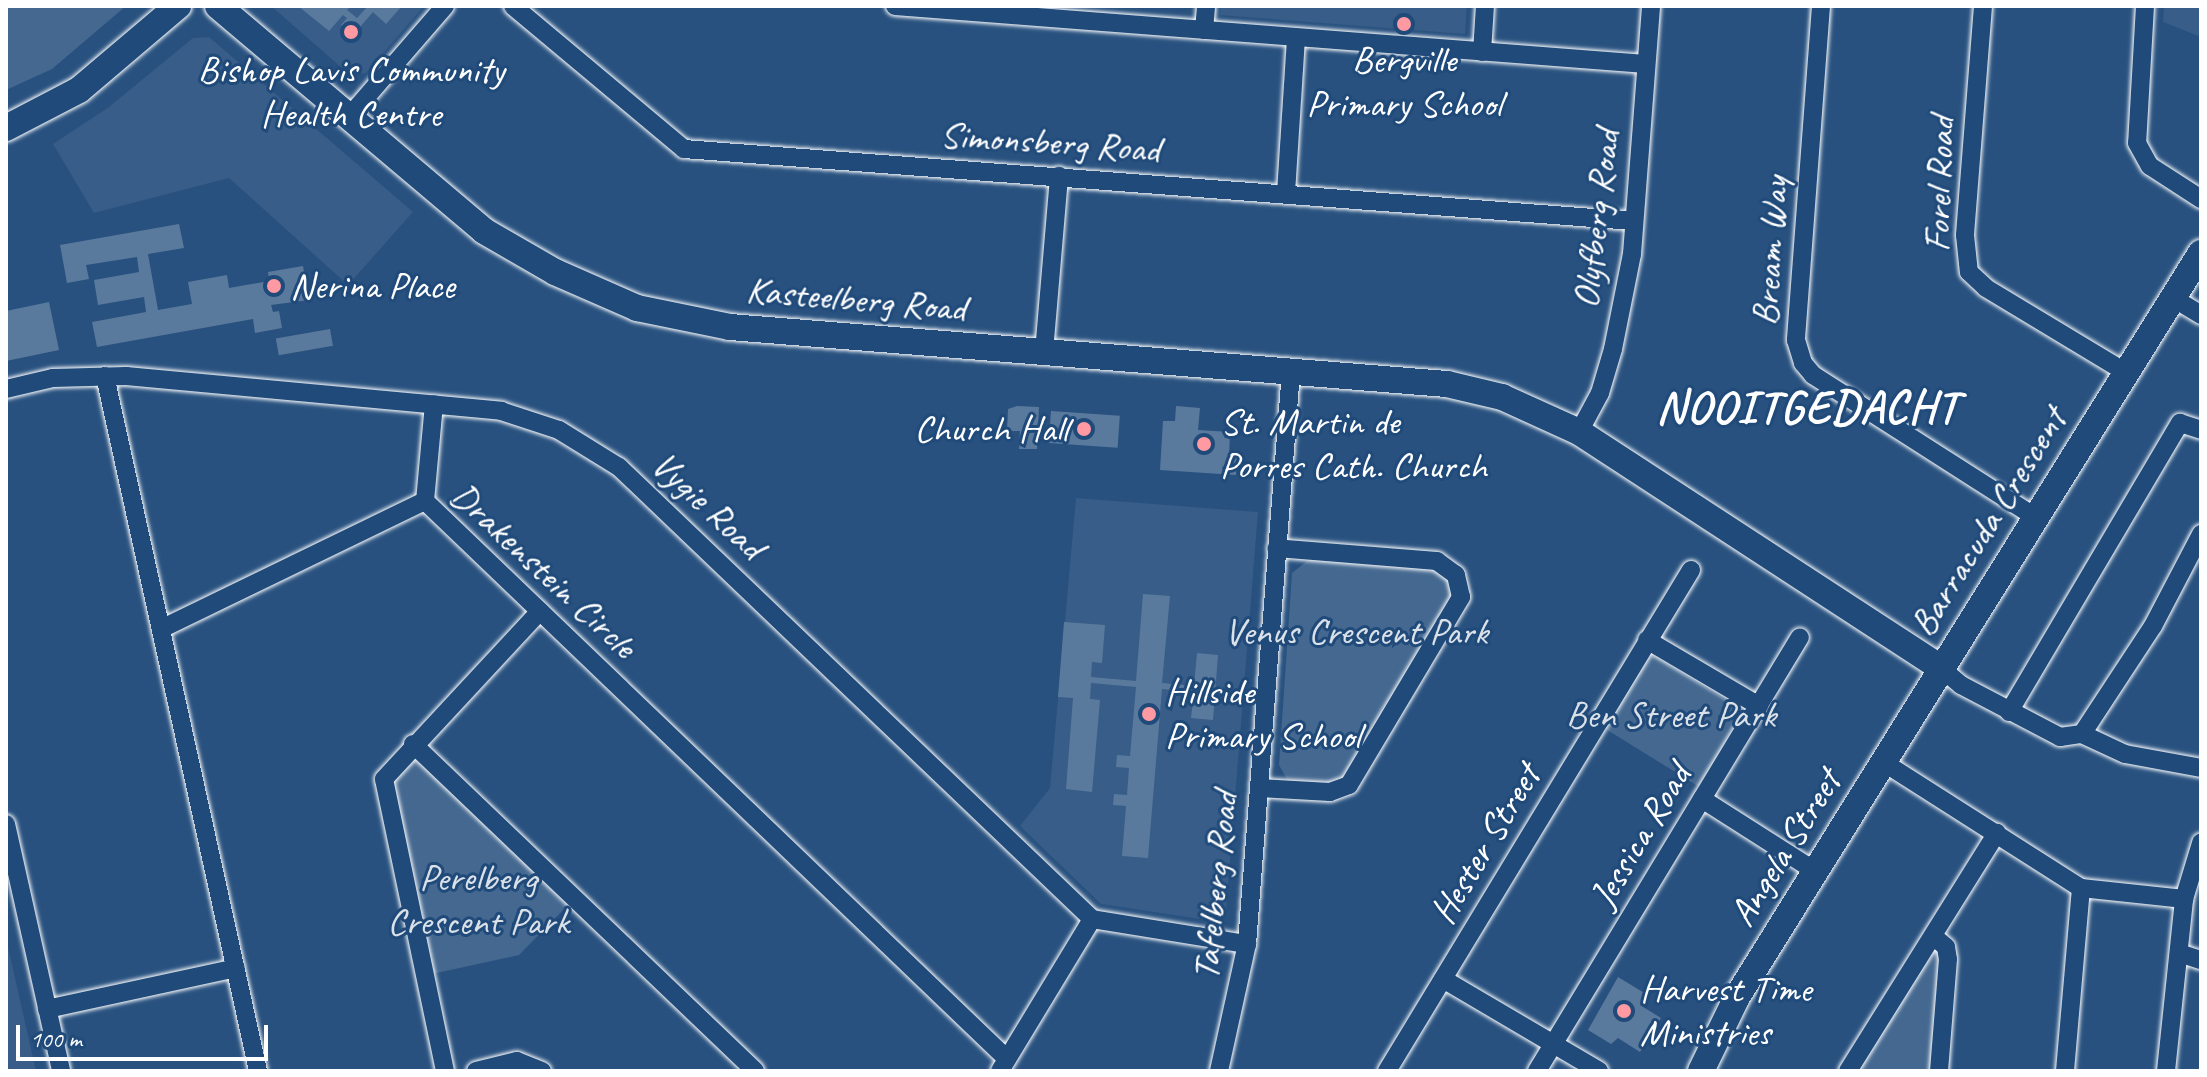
<!DOCTYPE html>
<style>
body{margin:0}
#map{position:relative;width:2207px;height:1077px;overflow:hidden;background:#28517f;font-family:Caveat,sans-serif}
div>[style]{position:absolute}
[style*='--x']{left:calc(var(--x)*1px);top:calc(var(--y)*1px);width:calc(var(--w)*1px);rotate:calc(var(--a)*1deg)}
.built>*{inset:0;background:#375d88}
.green>*{inset:0;background:#446890}
.building>*{inset:0;background:#5a7a9d;transform-origin:0 0}
.roads{filter:drop-shadow(0 0 2px #fff) drop-shadow(0 0 2px #fff)}
.street>*{height:18px;margin:-9px;padding:0 9px;transform-origin:9px;border-radius:9px;background:#1f4a7a}
.secondary>*{height:26px;margin:-13px;padding:0 13px;transform-origin:13px;border-radius:13px;background:#1f4a7a}
.dots>*{width:22px;height:22px;translate:-50% -50%;box-sizing:border-box;border:4px solid #1f4a7a;border-radius:50%}
span{translate:-50% -50%;white-space:nowrap;text-align:center;line-height:1.15;-webkit-text-stroke:6px #1f4a7a;paint-order:stroke}
.poi-label{font-size:38px;color:#fff}
.left{translate:0 -50%;text-align:left}
.right{translate:-100% -50%;text-align:right}
.street-label{font-size:38px;color:#fff}
.park-label{font-size:38px;color:#dae1e9}
.district-label{font-size:46px;color:#fff;font-weight:700;letter-spacing:2px}
.frame{position:absolute;inset:0;border:8px solid #fff;pointer-events:none}
.scale{position:absolute;left:16px;top:1025px;width:252px;height:36px;box-sizing:border-box;border:4px solid #fff;border-top:0;padding-left:10px;font-size:24px;line-height:28px;white-space:nowrap;color:#fff;-webkit-text-stroke:6px #1f4a7a;paint-order:stroke}
</style>
<div id="map">
<div class="built">
<i style="clip-path:polygon(271px 6px,424px 6px,366px 73px,350px 75px)"></i>
<i style="clip-path:polygon(1221px 6px,1467px 6px,1465px 34px,1220px 15px)"></i>
<i style="clip-path:polygon(2164px 6px,2201px 6px,2201px 37px,2163px 22px)"></i>
<i style="clip-path:polygon(209px 37px,413px 212px,348px 285px,229px 178px,94px 213px,53px 144px,109px 107px,193px 38px)"></i>
<i style="clip-path:polygon(1076px 498px,1258px 512px,1226px 910px,1213px 921px,1101px 904px,1020px 826px,1050px 788px)"></i>
<i style="clip-path:polygon(6px 938px,36px 1071px,6px 1071px)"></i>
</div>
<div class="green">
<i style="clip-path:polygon(6px 6px,126px 6px,52px 69px,6px 90px)"></i>
<i style="clip-path:polygon(1311px 558px,1436px 568px,1446px 573px,1453px 596px,1345px 778px,1336px 784px,1288px 781px,1279px 765px,1292px 573px)"></i>
<i style="clip-path:polygon(1654px 656px,1742px 710px,1701px 788px,1604px 728px,1645px 659px)"></i>
<i style="clip-path:polygon(413px 761px,423px 764px,570px 903px,519px 955px,432px 974px,390px 780px)"></i>
<i style="clip-path:polygon(1932px 949px,1941px 949px,1932px 1071px,1855px 1071px)"></i>
</div>
<div class="building">
<i style="clip-path:polygon(298px 6px,351px 6px,347px 10px,357px 18px,368px 6px,402px 6px,386px 24px,373px 12px,353px 35px,341px 25px,347px 18px,343px 15px,329px 31px)"></i>
<i style="clip-path:polygon(179px 224px,184px 248px,148px 254px,158px 310px,192px 304px,188px 282px,227px 275px,229px 288px,269px 281px,268px 272px,303px 266px,309px 300px,271px 305px,273px 312px,279px 311px,282px 328px,255px 333px,253px 319px,97px 347px,92px 322px,146px 312px,144px 297px,98px 305px,94px 280px,139px 272px,137px 257px,86px 265px,89px 279px,67px 283px,60px 245px)"></i>
<i style="clip-path:polygon(49px 302px,59px 350px,6px 361px,6px 311px)"></i>
<i style="left:330px;top:329px;width:17px;height:55px;rotate:80deg"></i>
<i style="clip-path:polygon(1017px 406px,1039px 407px,1037px 449px,1019px 449px,1020px 431px,1007px 431px,1008px 409px)"></i>
<i style="clip-path:polygon(1176px 406px,1200px 408px,1198px 430px,1230px 432px,1229px 456px,1237px 457px,1236px 475px,1160px 470px,1163px 421px,1175px 421px)"></i>
<i style="left:1051px;top:411px;width:69px;height:32px;rotate:4deg"></i>
<i style="clip-path:polygon(1143px 594px,1170px 596px,1162px 683px,1194px 686px,1197px 653px,1218px 655px,1213px 720px,1191px 718px,1194px 692px,1162px 689px,1148px 858px,1122px 856px,1126px 806px,1113px 805px,1114px 794px,1127px 795px,1129px 768px,1116px 767px,1117px 755px,1130px 756px,1136px 687px,1091px 683px,1090px 699px,1100px 700px,1092px 792px,1066px 789px,1073px 698px,1058px 697px,1064px 622px,1105px 625px,1102px 663px,1092px 662px,1091px 677px,1136px 681px)"></i>
<i style="clip-path:polygon(1618px 977px,1646px 994px,1640px 1005px,1661px 1018px,1640px 1052px,1618px 1038px,1611px 1044px,1588px 1030px)"></i>
</div>
<div class="roads">
<div class="street">
<i style="--x:513;--y:6;--w:223;--a:39.9"></i>
<i style="--x:684;--y:149;--w:952;--a:4.34"></i>
<i style="--x:895;--y:6;--w:753;--a:4.42"></i>
<i style="--x:1821;--y:6;--w:335;--a:94.3"></i>
<i style="--x:1796;--y:340;--w:24;--a:73"></i>
<i style="--x:1803;--y:363;--w:16;--a:50"></i>
<i style="--x:1813;--y:375;--w:266;--a:32.6"></i>
<i style="--x:1983;--y:6;--w:230;--a:94.5"></i>
<i style="--x:1965;--y:235;--w:37;--a:84"></i>
<i style="--x:1969;--y:272;--w:23;--a:43"></i>
<i style="--x:1986;--y:288;--w:165;--a:31.1"></i>
<i style="--x:2145;--y:6;--w:137;--a:93.3"></i>
<i style="--x:2137;--y:143;--w:26;--a:61"></i>
<i style="--x:2150;--y:166;--w:61;--a:32.9"></i>
<i style="--x:1204;--y:30;--w:24;--a:-85"></i>
<i style="--x:1482;--y:52;--w:46;--a:-86.3"></i>
<i style="--x:348;--y:118;--w:148;--a:-49.1"></i>
<i style="--x:1286;--y:193;--w:156;--a:-86.3"></i>
<i style="--x:2173;--y:298;--w:33;--a:31"></i>
<i style="--x:1044;--y:352;--w:177;--a:-85.1"></i>
<i style="--x:105;--y:376;--w:712;--a:77.58"></i>
<i style="--x:6;--y:389;--w:48;--a:-13.2"></i>
<i style="--x:53;--y:378;--w:73;--a:-1.6"></i>
<i style="--x:126;--y:376;--w:377;--a:5.3"></i>
<i style="--x:501;--y:411;--w:61;--a:18.1"></i>
<i style="--x:559;--y:430;--w:70;--a:31.7"></i>
<i style="--x:619;--y:467;--w:654;--a:43.7"></i>
<i style="--x:1092;--y:919;--w:157;--a:9.2"></i>
<i style="--x:1579;--y:432;--w:44;--a:-61.7"></i>
<i style="--x:1600;--y:393;--w:46;--a:-73.5"></i>
<i style="--x:1613;--y:349;--w:97;--a:-78.7"></i>
<i style="--x:1632;--y:254;--w:249;--a:-85.6"></i>
<i style="--x:425;--y:501;--w:806;--a:43.79"></i>
<i style="--x:425;--y:501;--w:97;--a:-84.7"></i>
<i style="--x:161;--y:629;--w:293;--a:-25.9"></i>
<i style="--x:1647;--y:640;--w:130;--a:30.5"></i>
<i style="--x:1942;--y:669;--w:25;--a:40"></i>
<i style="--x:1961;--y:685;--w:112;--a:27.7"></i>
<i style="--x:2060;--y:737;--w:22;--a:-8"></i>
<i style="--x:2082;--y:734;--w:47;--a:24.9"></i>
<i style="--x:2125;--y:754;--w:77;--a:10.4"></i>
<i style="--x:2009;--y:712;--w:336;--a:-59.4"></i>
<i style="--x:2180;--y:423;--w:22;--a:18"></i>
<i style="--x:2082;--y:734;--w:129;--a:-56.7"></i>
<i style="--x:2153;--y:626;--w:104;--a:-62.4"></i>
<i style="--x:413;--y:744;--w:473;--a:43.7"></i>
<i style="--x:1883;--y:762;--w:235;--a:32.5"></i>
<i style="--x:2081;--y:888;--w:184;--a:95"></i>
<i style="--x:1259;--y:788;--w:71;--a:3.2"></i>
<i style="--x:1330;--y:792;--w:20;--a:-20"></i>
<i style="--x:1349;--y:785;--w:219;--a:-59.2"></i>
<i style="--x:1461;--y:597;--w:23;--a:-103"></i>
<i style="--x:1456;--y:575;--w:24;--a:-144"></i>
<i style="--x:1437;--y:561;--w:161;--a:-175.4"></i>
<i style="--x:1702;--y:799;--w:134;--a:32.5"></i>
<i style="--x:6;--y:824;--w:253;--a:77.4"></i>
<i style="--x:2081;--y:888;--w:104;--a:6.1"></i>
<i style="--x:1933;--y:936;--w:17;--a:40"></i>
<i style="--x:1946;--y:947;--w:12;--a:81"></i>
<i style="--x:1948;--y:959;--w:112;--a:94.6"></i>
<i style="--x:2179;--y:953;--w:23;--a:18"></i>
<i style="--x:1443;--y:979;--w:181;--a:30.5"></i>
<i style="--x:47;--y:1009;--w:193;--a:-12.2"></i>
<i style="--x:445;--y:1071;--w:298;--a:-101.8"></i>
<i style="--x:384;--y:779;--w:229;--a:-47.1"></i>
<i style="--x:476;--y:1071;--w:42;--a:-13.7"></i>
<i style="--x:517;--y:1061;--w:27;--a:22"></i>
<i style="--x:1000;--y:1071;--w:178;--a:-58.8"></i>
<i style="--x:1219;--y:1071;--w:130;--a:-77.6"></i>
<i style="--x:1247;--y:944;--w:575;--a:-85.61"></i>
<i style="--x:1387;--y:1071;--w:586;--a:-58.75"></i>
<i style="--x:1537;--y:1071;--w:507;--a:-58.78"></i>
<i style="--x:1848;--y:1071;--w:281;--a:-58"></i>
<i style="--x:2166;--y:1071;--w:173;--a:-84"></i>
<i style="--x:2184;--y:899;--w:59;--a:-73.1"></i>
</div>
<div class="secondary">
<i style="--x:218;--y:6;--w:348;--a:40.2"></i>
<i style="--x:484;--y:231;--w:82;--a:30"></i>
<i style="--x:555;--y:272;--w:90;--a:23.7"></i>
<i style="--x:637;--y:308;--w:95;--a:11.5"></i>
<i style="--x:730;--y:327;--w:719;--a:4.55"></i>
<i style="--x:1447;--y:384;--w:57;--a:13.3"></i>
<i style="--x:1502;--y:397;--w:85;--a:24.4"></i>
<i style="--x:1579;--y:432;--w:434;--a:33.1"></i>
<i style="--x:6;--y:128;--w:82;--a:-27.5"></i>
<i style="--x:79;--y:90;--w:130;--a:-40.3"></i>
<i style="--x:1701;--y:1071;--w:82;--a:-64.1"></i>
<i style="--x:1737;--y:997;--w:877;--a:-58.05"></i>
</div>
</div>
<div class="dots">
<i style="left:1404px;top:24px;background:#ff9aa2"></i>
<i style="left:351px;top:32px;background:#ff9aa2"></i>
<i style="left:274px;top:286px;background:#ff9aa2"></i>
<i style="left:1084px;top:429px;background:#ff9aa2"></i>
<i style="left:1204px;top:444px;background:#ff9aa2"></i>
<i style="left:1149px;top:714px;background:#ff9aa2"></i>
<i style="left:1624px;top:1011px;background:#ff9aa2"></i>
</div>
<div class="poi-label">
<span style="left:1404px;top:82px">Bergville<br>Primary School</span>
<span style="left:351px;top:92px">Bishop Lavis Community<br>Health Centre</span>
<span class="left" style="left:290px;top:286px">Nerina Place</span>
<span class="left" style="left:1220px;top:444px">St. Martin de<br>Porres Cath. Church</span>
<span class="right" style="left:1068px;top:429px">Church Hall</span>
<span class="left" style="left:1165px;top:714px">Hillside<br>Primary School</span>
<span class="left" style="left:1640px;top:1011px">Harvest Time<br>Ministries</span>
</div>
<div class="street-label">
<span style="left:1050px;top:142px;rotate:4deg">Simonsberg Road</span>
<span style="left:1939px;top:184px;rotate:-88deg">Forel Road</span>
<span style="left:1596px;top:219px;rotate:-83deg">Olyfberg Road</span>
<span style="left:1770px;top:251px;rotate:-86deg">Bream Way</span>
<span style="left:856px;top:299px;rotate:5deg">Kasteelberg Road</span>
<span style="left:708px;top:505px;rotate:43deg">Vygie Road</span>
<span style="left:1988px;top:522px;rotate:-58deg">Barracuda Crescent</span>
<span style="left:544px;top:570px;rotate:43deg">Drakenstein Circle</span>
<span style="left:1640px;top:836px;rotate:-59deg">Jessica Road</span>
<span style="left:1485px;top:844px;rotate:-59deg">Hester Street</span>
<span style="left:1785px;top:848px;rotate:-58deg">Angela Street</span>
<span style="left:1215px;top:886px;rotate:-84deg">Tafelberg Road</span>
</div>
<div class="park-label">
<span style="left:1356px;top:632px">Venus Crescent Park</span>
<span style="left:1671px;top:715px">Ben Street Park</span>
<span style="left:478px;top:900px">Perelberg<br>Crescent Park</span>
</div>
<div class="district-label">
<span style="left:1808px;top:407px">NOOITGEDACHT</span>
</div>
<div class="frame"></div>
<div class="scale">100 m</div>
</div>
